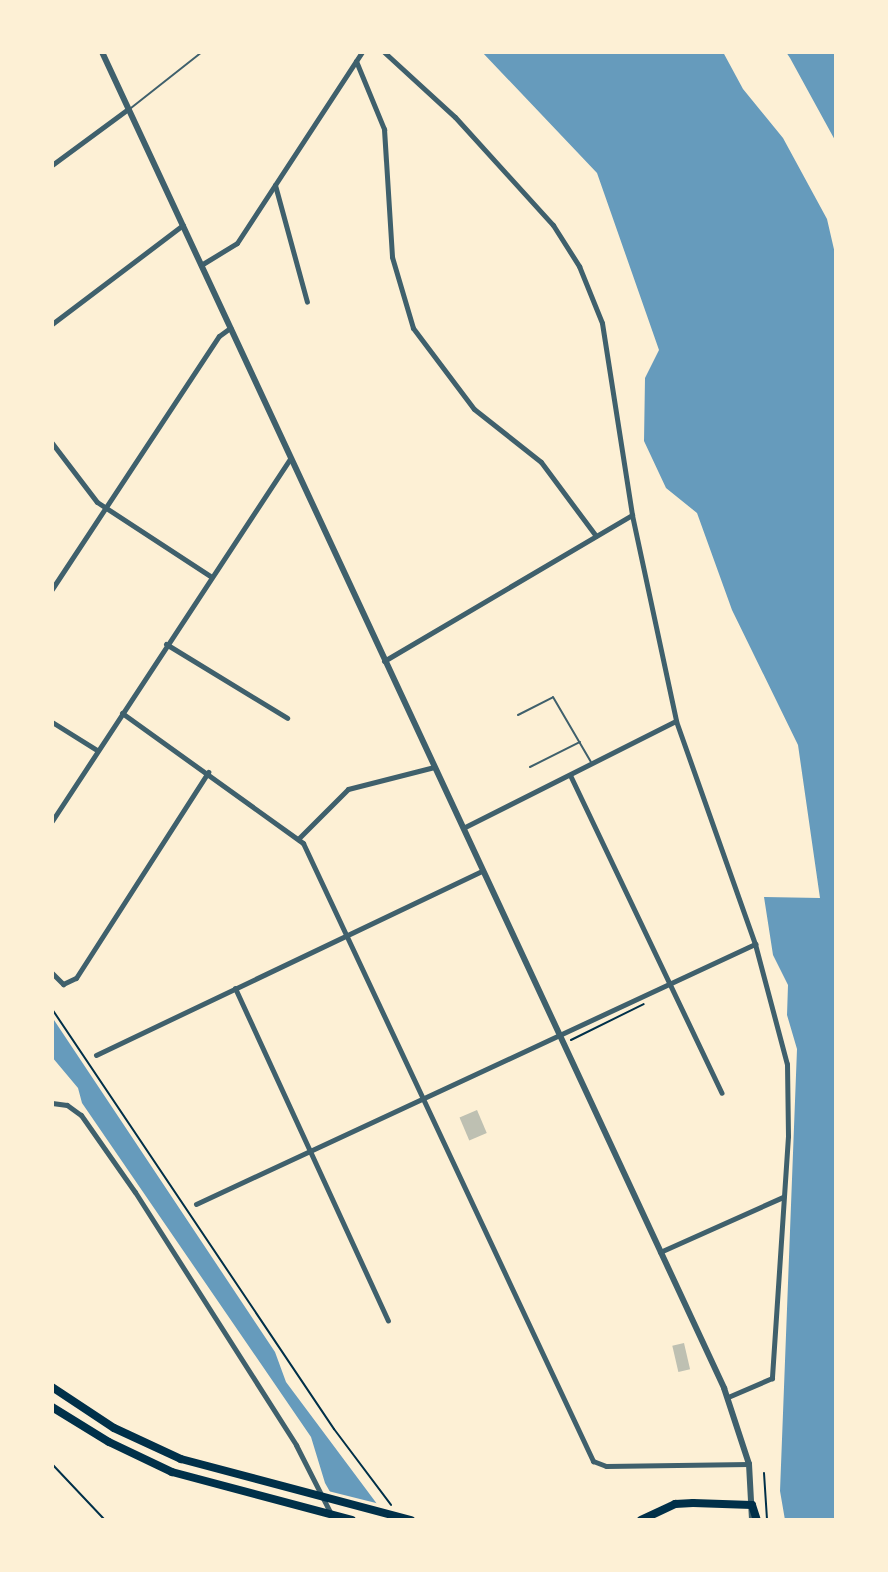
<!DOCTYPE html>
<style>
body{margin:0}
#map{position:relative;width:888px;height:1572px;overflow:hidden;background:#fdf0d5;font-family:"Alegreya Sans",sans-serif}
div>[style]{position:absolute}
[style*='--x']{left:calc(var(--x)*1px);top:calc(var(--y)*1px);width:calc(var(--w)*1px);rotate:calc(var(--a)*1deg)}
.water>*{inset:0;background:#669bbc}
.pier>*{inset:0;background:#fdf0d5}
.building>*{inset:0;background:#bec0b2;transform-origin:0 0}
.path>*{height:2px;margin:-1px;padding:0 1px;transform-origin:1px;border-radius:1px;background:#003049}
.service>*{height:2px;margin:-1px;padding:0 1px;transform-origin:1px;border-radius:1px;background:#3f606c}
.minor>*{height:5px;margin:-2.5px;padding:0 2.5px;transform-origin:2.5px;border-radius:2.5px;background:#3f606c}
.tertiary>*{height:6px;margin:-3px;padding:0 3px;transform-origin:3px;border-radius:3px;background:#3f606c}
.primary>*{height:8px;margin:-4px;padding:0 4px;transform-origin:4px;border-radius:4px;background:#003049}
span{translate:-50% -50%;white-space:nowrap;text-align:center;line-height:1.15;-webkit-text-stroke:8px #fdf0d5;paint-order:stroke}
.frame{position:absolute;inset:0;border:54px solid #fdf0d5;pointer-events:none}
</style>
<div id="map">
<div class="water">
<i style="clip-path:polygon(482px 52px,723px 52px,743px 89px,783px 138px,827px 219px,836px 258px,836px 1520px,785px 1520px,780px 1491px,797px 1049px,787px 1015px,788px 985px,773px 955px,764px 897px,820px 898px,798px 745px,732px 610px,697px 513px,666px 488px,644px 441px,645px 378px,659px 350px,597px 173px)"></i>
<i style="clip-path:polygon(786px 52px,836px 52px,836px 142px,790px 58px)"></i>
<i style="clip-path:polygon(52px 1017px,275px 1352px,286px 1382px,389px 1520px,346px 1520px,325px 1483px,311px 1437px,82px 1103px,78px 1088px,52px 1057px)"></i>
</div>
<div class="pier">
<i style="clip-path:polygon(324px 1490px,384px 1505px,393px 1520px,341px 1520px)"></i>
</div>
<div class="building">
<i style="left:477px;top:1110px;width:25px;height:19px;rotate:67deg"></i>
<i style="left:684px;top:1343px;width:27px;height:12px;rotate:77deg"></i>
</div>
<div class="path">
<i style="--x:52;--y:1009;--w:506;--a:56.12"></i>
<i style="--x:334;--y:1429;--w:95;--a:53.1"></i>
<i style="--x:571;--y:1040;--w:81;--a:-26.3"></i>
<i style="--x:52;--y:1464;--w:77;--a:46.6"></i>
<i style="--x:764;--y:1473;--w:47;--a:86.3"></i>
</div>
<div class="service">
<i style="--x:131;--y:108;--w:90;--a:-38.3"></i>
<i style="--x:518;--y:715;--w:39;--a:-27"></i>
<i style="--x:553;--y:697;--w:75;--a:59.7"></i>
<i style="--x:530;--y:767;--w:56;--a:-26.6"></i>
</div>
<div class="minor">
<i style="--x:384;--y:52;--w:96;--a:42.5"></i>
<i style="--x:455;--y:117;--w:146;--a:47.8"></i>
<i style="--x:553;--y:225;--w:49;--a:57.6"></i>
<i style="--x:579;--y:266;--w:61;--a:68"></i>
<i style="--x:602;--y:323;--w:194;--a:81.1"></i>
<i style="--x:632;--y:515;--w:211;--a:77.9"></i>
<i style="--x:676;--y:721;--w:237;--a:70.5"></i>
<i style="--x:755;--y:944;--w:124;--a:75.1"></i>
<i style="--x:787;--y:1064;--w:72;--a:89.2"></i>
<i style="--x:788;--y:1136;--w:243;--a:93.8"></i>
<i style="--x:772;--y:1378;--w:48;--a:156.6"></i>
<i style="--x:356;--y:61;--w:74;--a:67.6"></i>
<i style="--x:384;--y:129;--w:128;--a:86.4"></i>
<i style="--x:392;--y:257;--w:74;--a:73.5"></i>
<i style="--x:413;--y:328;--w:101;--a:53"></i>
<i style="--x:474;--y:409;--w:85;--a:38.3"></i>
<i style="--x:541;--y:462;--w:92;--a:53.4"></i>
<i style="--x:52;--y:165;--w:94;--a:-36.4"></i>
<i style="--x:275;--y:185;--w:121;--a:74.7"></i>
<i style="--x:201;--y:265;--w:42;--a:-31.4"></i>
<i style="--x:237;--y:243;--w:228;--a:-56.8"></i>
<i style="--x:52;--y:324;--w:164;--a:-37.1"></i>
<i style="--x:52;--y:443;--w:74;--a:52.7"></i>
<i style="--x:97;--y:502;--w:135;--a:33.2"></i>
<i style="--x:52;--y:589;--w:303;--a:-56.6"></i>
<i style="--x:219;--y:336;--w:14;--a:-36"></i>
<i style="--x:166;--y:644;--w:142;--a:31.4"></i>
<i style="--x:384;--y:661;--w:288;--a:-30.5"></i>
<i style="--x:122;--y:713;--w:223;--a:35.7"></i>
<i style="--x:303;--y:843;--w:683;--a:64.86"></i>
<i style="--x:593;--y:1461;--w:14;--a:21"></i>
<i style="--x:606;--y:1466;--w:143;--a:-0.8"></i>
<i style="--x:52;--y:722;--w:53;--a:31.9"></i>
<i style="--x:570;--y:775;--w:352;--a:64.5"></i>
<i style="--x:52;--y:821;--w:434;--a:-56.7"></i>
<i style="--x:463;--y:828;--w:238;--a:-26.7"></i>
<i style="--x:299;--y:838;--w:69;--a:-45"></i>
<i style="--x:348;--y:789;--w:89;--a:-14.3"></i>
<i style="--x:52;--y:973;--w:16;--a:45"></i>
<i style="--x:63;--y:984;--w:14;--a:-25"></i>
<i style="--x:76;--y:978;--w:245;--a:-57.3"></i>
<i style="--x:235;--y:988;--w:366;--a:65.3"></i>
<i style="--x:96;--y:1055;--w:428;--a:-25.5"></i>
<i style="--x:52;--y:1103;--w:15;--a:8"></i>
<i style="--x:67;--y:1105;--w:17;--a:36"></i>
<i style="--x:81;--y:1115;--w:94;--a:55"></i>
<i style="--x:135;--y:1192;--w:300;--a:57.5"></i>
<i style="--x:296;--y:1445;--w:84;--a:63.1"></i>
<i style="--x:196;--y:1204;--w:617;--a:-24.94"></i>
<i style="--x:660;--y:1252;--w:135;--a:-24.1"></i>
</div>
<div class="tertiary">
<i style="--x:102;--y:52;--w:1474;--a:65.03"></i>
<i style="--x:724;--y:1388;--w:80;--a:71.8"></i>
<i style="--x:749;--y:1464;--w:56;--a:86.9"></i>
</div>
<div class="primary">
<i style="--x:52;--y:1387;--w:74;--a:33.5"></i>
<i style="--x:114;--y:1428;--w:74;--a:24.8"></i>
<i style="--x:181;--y:1459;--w:238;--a:14.9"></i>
<i style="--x:52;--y:1407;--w:67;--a:31.6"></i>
<i style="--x:109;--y:1442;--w:70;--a:25.5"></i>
<i style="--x:172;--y:1472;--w:186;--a:14.9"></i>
<i style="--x:641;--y:1520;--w:38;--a:-25"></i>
<i style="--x:675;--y:1504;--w:18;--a:-3"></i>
<i style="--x:693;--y:1503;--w:59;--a:1.9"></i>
<i style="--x:752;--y:1505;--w:16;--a:72"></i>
</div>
<div class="frame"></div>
</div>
